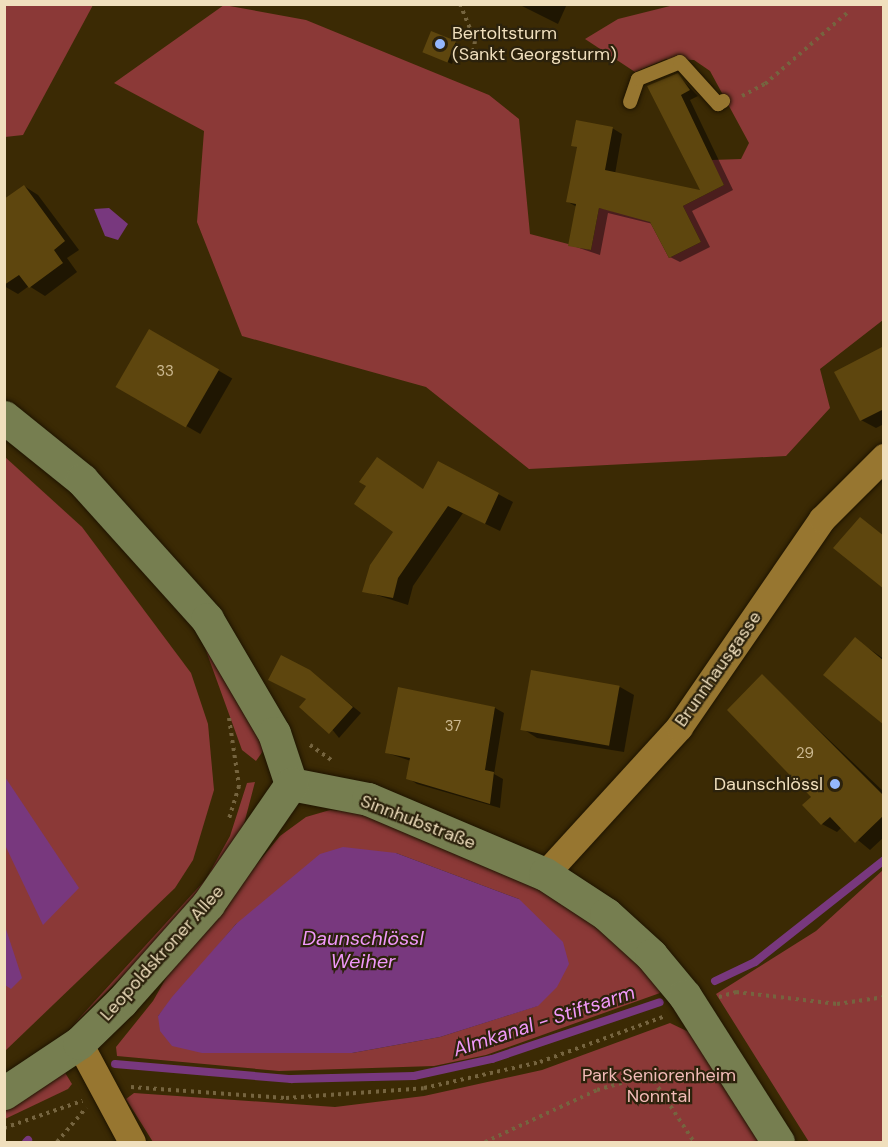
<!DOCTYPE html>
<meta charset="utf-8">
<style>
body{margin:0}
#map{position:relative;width:888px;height:1147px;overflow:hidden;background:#3b2a04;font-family:"DM Sans",sans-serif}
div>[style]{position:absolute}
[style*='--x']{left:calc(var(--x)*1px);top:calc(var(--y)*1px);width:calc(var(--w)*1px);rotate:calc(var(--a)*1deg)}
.green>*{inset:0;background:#8b3937}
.water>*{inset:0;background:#78387e}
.shadow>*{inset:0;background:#0007;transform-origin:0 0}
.stream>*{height:8px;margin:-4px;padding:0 4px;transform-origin:4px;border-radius:4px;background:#78387e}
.building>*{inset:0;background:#5e460e;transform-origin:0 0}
.path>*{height:4px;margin-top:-2px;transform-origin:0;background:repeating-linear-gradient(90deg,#75643f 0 3px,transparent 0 7.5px)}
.roads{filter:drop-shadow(0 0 2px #1e1401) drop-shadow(0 0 2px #1e1401)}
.lane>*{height:14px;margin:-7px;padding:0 7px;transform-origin:7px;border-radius:7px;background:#977630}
.street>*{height:27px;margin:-13.5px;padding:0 13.5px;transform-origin:13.5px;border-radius:13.5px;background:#977630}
.secondary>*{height:33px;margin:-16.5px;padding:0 16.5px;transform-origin:16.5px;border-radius:16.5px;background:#767e50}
.dots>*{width:16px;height:16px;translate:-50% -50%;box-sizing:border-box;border:3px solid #2c220c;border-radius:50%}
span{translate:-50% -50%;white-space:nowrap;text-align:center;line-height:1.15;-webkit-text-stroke:4.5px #2c220c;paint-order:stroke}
.number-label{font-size:15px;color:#ccb991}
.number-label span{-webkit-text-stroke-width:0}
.poi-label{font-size:18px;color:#f0dfbd}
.left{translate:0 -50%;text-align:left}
.right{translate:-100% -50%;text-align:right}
.street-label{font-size:18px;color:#f0dfbd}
.park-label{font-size:18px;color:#f2bbb7}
.water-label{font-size:20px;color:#f098f8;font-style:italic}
.frame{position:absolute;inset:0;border:6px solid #f0dfbd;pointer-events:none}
</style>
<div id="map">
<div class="green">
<i style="clip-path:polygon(4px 5px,93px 5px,23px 135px,5px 137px)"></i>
<i style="clip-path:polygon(224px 5px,306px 20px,489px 95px,519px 119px,530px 234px,591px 250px,599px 208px,638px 215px,650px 222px,669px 258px,701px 242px,683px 206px,724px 185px,711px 160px,741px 159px,749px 143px,710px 71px,694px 60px,666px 59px,635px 72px,585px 39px,618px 19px,674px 5px,883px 5px,883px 320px,820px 369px,830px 408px,786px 456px,529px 469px,426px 387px,242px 336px,197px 222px,204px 131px,114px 83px)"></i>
<i style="clip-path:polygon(4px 426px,128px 530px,177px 587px,220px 653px,262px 734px,265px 748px,256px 761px,242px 750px,200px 634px,175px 595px,119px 532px,5px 435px)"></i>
<i style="clip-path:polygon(5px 457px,82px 527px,191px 673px,208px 724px,214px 790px,193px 860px,175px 888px,5px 1051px)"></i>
<i style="clip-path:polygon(255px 782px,244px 824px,185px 914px,73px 1025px,206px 879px,230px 836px,247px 783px)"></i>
<i style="clip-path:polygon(evenodd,330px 810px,368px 813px,562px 896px,656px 979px,660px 993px,486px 1055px,434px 1066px,279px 1071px,117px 1056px,116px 1047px,153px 1001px,174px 964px,280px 836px,306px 817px,330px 810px,396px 853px,519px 899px,537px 1006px,440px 1037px,352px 1053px,158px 1016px,236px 924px,396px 853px)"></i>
<i style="clip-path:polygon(883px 870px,883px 1142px,809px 1142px,716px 994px,816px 931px)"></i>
<i style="clip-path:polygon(670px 1023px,693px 1034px,759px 1142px,153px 1142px,126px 1099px,134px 1093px,335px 1107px,424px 1096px,542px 1070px)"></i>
<i style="clip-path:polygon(64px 1071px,72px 1084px,68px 1089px,5px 1119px,5px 1102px)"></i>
</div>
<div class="water">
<i style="clip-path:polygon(109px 208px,128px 224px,118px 240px,105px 236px,94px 209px)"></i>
<i style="clip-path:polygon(5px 777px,79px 888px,43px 925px,5px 845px)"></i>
<i style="clip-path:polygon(343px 847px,396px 853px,519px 899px,563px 942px,569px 964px,557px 987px,538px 1006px,440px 1037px,352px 1053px,202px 1053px,172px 1046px,160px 1031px,158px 1016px,172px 997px,236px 924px,320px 854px)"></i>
<i style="clip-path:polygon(4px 923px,22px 978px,11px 989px,5px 985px)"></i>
</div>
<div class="shadow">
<i style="clip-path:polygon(518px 4px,567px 4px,558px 24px)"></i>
<i style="clip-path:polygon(432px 33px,460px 45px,452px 64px,429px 54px)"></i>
<i style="clip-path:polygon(677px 74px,698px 96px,690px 100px,733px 190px,692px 211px,710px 247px,680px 262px,670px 257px,653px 224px,608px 213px,600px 255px,570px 245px,577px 207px,568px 202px,578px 148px,573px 145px,612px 128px,622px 134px,615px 174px,703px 192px,649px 87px)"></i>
<i style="clip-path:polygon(24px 186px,38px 195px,79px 250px,67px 258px,77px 272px,45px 296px,29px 286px,18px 294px,4px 286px,4px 200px)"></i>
<i style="left:150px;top:331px;width:95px;height:64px;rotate:30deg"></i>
<i style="clip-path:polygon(884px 348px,884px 424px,876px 428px,861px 420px)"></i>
<i style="clip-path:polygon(378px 459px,424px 490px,498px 494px,513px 502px,500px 531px,463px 513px,413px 586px,408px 605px,364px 591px,395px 532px,368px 485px)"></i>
<i style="clip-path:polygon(855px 639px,884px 659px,884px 723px)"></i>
<i style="clip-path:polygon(309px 671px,361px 713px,339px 738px,308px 699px)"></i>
<i style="clip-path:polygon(762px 676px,884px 792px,884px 837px,870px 850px,842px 827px,837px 832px,822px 824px)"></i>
<i style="clip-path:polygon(620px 687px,634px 695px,624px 752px,537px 738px,523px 729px)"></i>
<i style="clip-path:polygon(495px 708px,504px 713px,494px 774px,503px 779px,500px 808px,417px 784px,408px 778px,411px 761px,387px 753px)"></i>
</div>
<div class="stream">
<i style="--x:715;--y:981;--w:44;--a:-25.4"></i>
<i style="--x:755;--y:962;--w:164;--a:-38.3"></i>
<i style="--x:115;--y:1064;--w:177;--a:4.9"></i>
<i style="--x:291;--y:1079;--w:123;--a:-1.4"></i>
<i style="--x:414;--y:1076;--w:80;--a:-12.3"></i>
<i style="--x:492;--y:1059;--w:177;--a:-18.7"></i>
<i style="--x:26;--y:1142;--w:3;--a:-45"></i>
</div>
<div class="building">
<i style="left:431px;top:31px;width:27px;height:23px;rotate:22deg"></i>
<i style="clip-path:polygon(678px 73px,690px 90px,681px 95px,724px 185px,683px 206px,701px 242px,669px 258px,650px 222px,599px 208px,591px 250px,568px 246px,576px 204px,566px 202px,577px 147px,571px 146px,576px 120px,613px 127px,605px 170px,700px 190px,647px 86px)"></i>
<i style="clip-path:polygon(24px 185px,65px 241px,54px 250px,63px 263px,29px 288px,19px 275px,4px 285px,4px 199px)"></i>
<i style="left:149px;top:329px;width:81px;height:67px;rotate:30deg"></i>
<i style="clip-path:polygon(884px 346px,884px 409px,860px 421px,834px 372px)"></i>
<i style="clip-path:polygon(377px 457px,423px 489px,438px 461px,499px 493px,485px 524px,448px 506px,398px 578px,393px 598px,362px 592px,370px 565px,393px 532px,354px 504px,366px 486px,359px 482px)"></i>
<i style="clip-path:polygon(860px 517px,884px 536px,884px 589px,833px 548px)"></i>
<i style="clip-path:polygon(855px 637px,884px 661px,884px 725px,823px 675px)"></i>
<i style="clip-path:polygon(281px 655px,310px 670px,353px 707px,329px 734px,299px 707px,306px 699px,268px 680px)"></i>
<i style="left:531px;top:670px;width:90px;height:61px;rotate:10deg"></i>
<i style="clip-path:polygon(762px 674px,884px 796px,884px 815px,855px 843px,830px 817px,821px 825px,802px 805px,811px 797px,727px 710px)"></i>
<i style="clip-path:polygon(398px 687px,495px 707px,485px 770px,494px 772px,490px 804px,406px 779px,410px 758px,385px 753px)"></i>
</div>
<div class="path">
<i style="--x:460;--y:4;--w:40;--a:68"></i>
<i style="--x:475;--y:41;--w:22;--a:100"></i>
<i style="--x:742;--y:96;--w:26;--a:-28"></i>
<i style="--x:765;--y:84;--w:110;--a:-40.9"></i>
<i style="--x:229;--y:718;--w:69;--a:81.6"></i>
<i style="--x:239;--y:786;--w:34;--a:107"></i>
<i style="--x:310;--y:745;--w:28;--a:35"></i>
<i style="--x:719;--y:997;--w:18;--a:-16"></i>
<i style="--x:736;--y:992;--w:102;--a:6.8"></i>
<i style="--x:837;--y:1004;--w:48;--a:-8.5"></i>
<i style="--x:131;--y:1087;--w:155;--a:4.1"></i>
<i style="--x:286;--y:1098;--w:138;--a:-4.1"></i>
<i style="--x:424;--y:1088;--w:119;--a:-12.6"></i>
<i style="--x:540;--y:1062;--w:131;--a:-20.1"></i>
<i style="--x:4;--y:1128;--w:83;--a:-19.1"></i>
<i style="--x:57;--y:1142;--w:45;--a:-49.5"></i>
<i style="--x:485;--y:1142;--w:123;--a:-24.9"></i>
<i style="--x:597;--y:1090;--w:50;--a:-16.3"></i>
<i style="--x:645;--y:1076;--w:10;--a:29"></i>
<i style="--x:654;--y:1081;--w:73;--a:56.7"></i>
</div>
<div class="roads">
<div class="lane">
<i style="--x:630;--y:102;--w:24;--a:-71"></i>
<i style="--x:638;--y:79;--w:45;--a:-22"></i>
<i style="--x:680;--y:62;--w:57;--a:47.9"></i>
<i style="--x:718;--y:104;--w:6;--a:-31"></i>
</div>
<div class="street">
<i style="--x:545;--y:874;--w:199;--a:-47.6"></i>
<i style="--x:679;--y:727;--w:252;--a:-55.5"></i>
<i style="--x:822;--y:519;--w:88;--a:-45"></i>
<i style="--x:79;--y:1043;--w:112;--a:61.8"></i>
</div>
<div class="secondary">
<i style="--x:4;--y:417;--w:100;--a:38.9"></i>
<i style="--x:82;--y:480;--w:187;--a:48"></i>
<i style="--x:207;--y:619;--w:132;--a:59.6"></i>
<i style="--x:274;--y:733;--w:54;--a:71.6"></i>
<i style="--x:291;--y:784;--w:78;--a:11"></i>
<i style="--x:368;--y:799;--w:192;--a:23"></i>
<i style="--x:545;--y:874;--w:73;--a:33.3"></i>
<i style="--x:606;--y:914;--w:61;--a:42.3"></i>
<i style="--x:651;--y:955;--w:53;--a:50.3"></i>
<i style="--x:685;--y:996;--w:173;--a:57.5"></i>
<i style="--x:4;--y:1093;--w:90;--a:-33.7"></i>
<i style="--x:79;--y:1043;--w:60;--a:-44.3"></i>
<i style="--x:122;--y:1001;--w:130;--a:-48.4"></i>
<i style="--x:208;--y:904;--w:146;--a:-55.3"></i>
</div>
</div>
<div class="dots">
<i style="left:440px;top:44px;background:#94b7fd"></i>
<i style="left:835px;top:784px;background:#94b7fd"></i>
</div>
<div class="number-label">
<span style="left:165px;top:372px">33</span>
<span style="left:453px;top:727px">37</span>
<span style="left:805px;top:754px">29</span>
</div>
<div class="poi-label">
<span class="left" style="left:452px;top:44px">Bertoltsturm<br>(Sankt Georgsturm)</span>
<span class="right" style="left:823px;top:784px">Daunschlössl</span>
</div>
<div class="street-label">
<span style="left:718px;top:669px;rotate:-55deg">Brunnhausgasse</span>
<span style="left:418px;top:822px;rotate:21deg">Sinnhubstraße</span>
<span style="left:162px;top:953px;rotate:-48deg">Leopoldskroner Allee</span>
</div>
<div class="park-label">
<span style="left:659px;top:1086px">Park Seniorenheim<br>Nonntal</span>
</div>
<div class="water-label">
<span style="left:363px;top:950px">Daunschlössl<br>Weiher</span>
<span style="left:544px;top:1021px;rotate:-18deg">Almkanal - Stiftsarm</span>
</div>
<div class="frame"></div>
</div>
